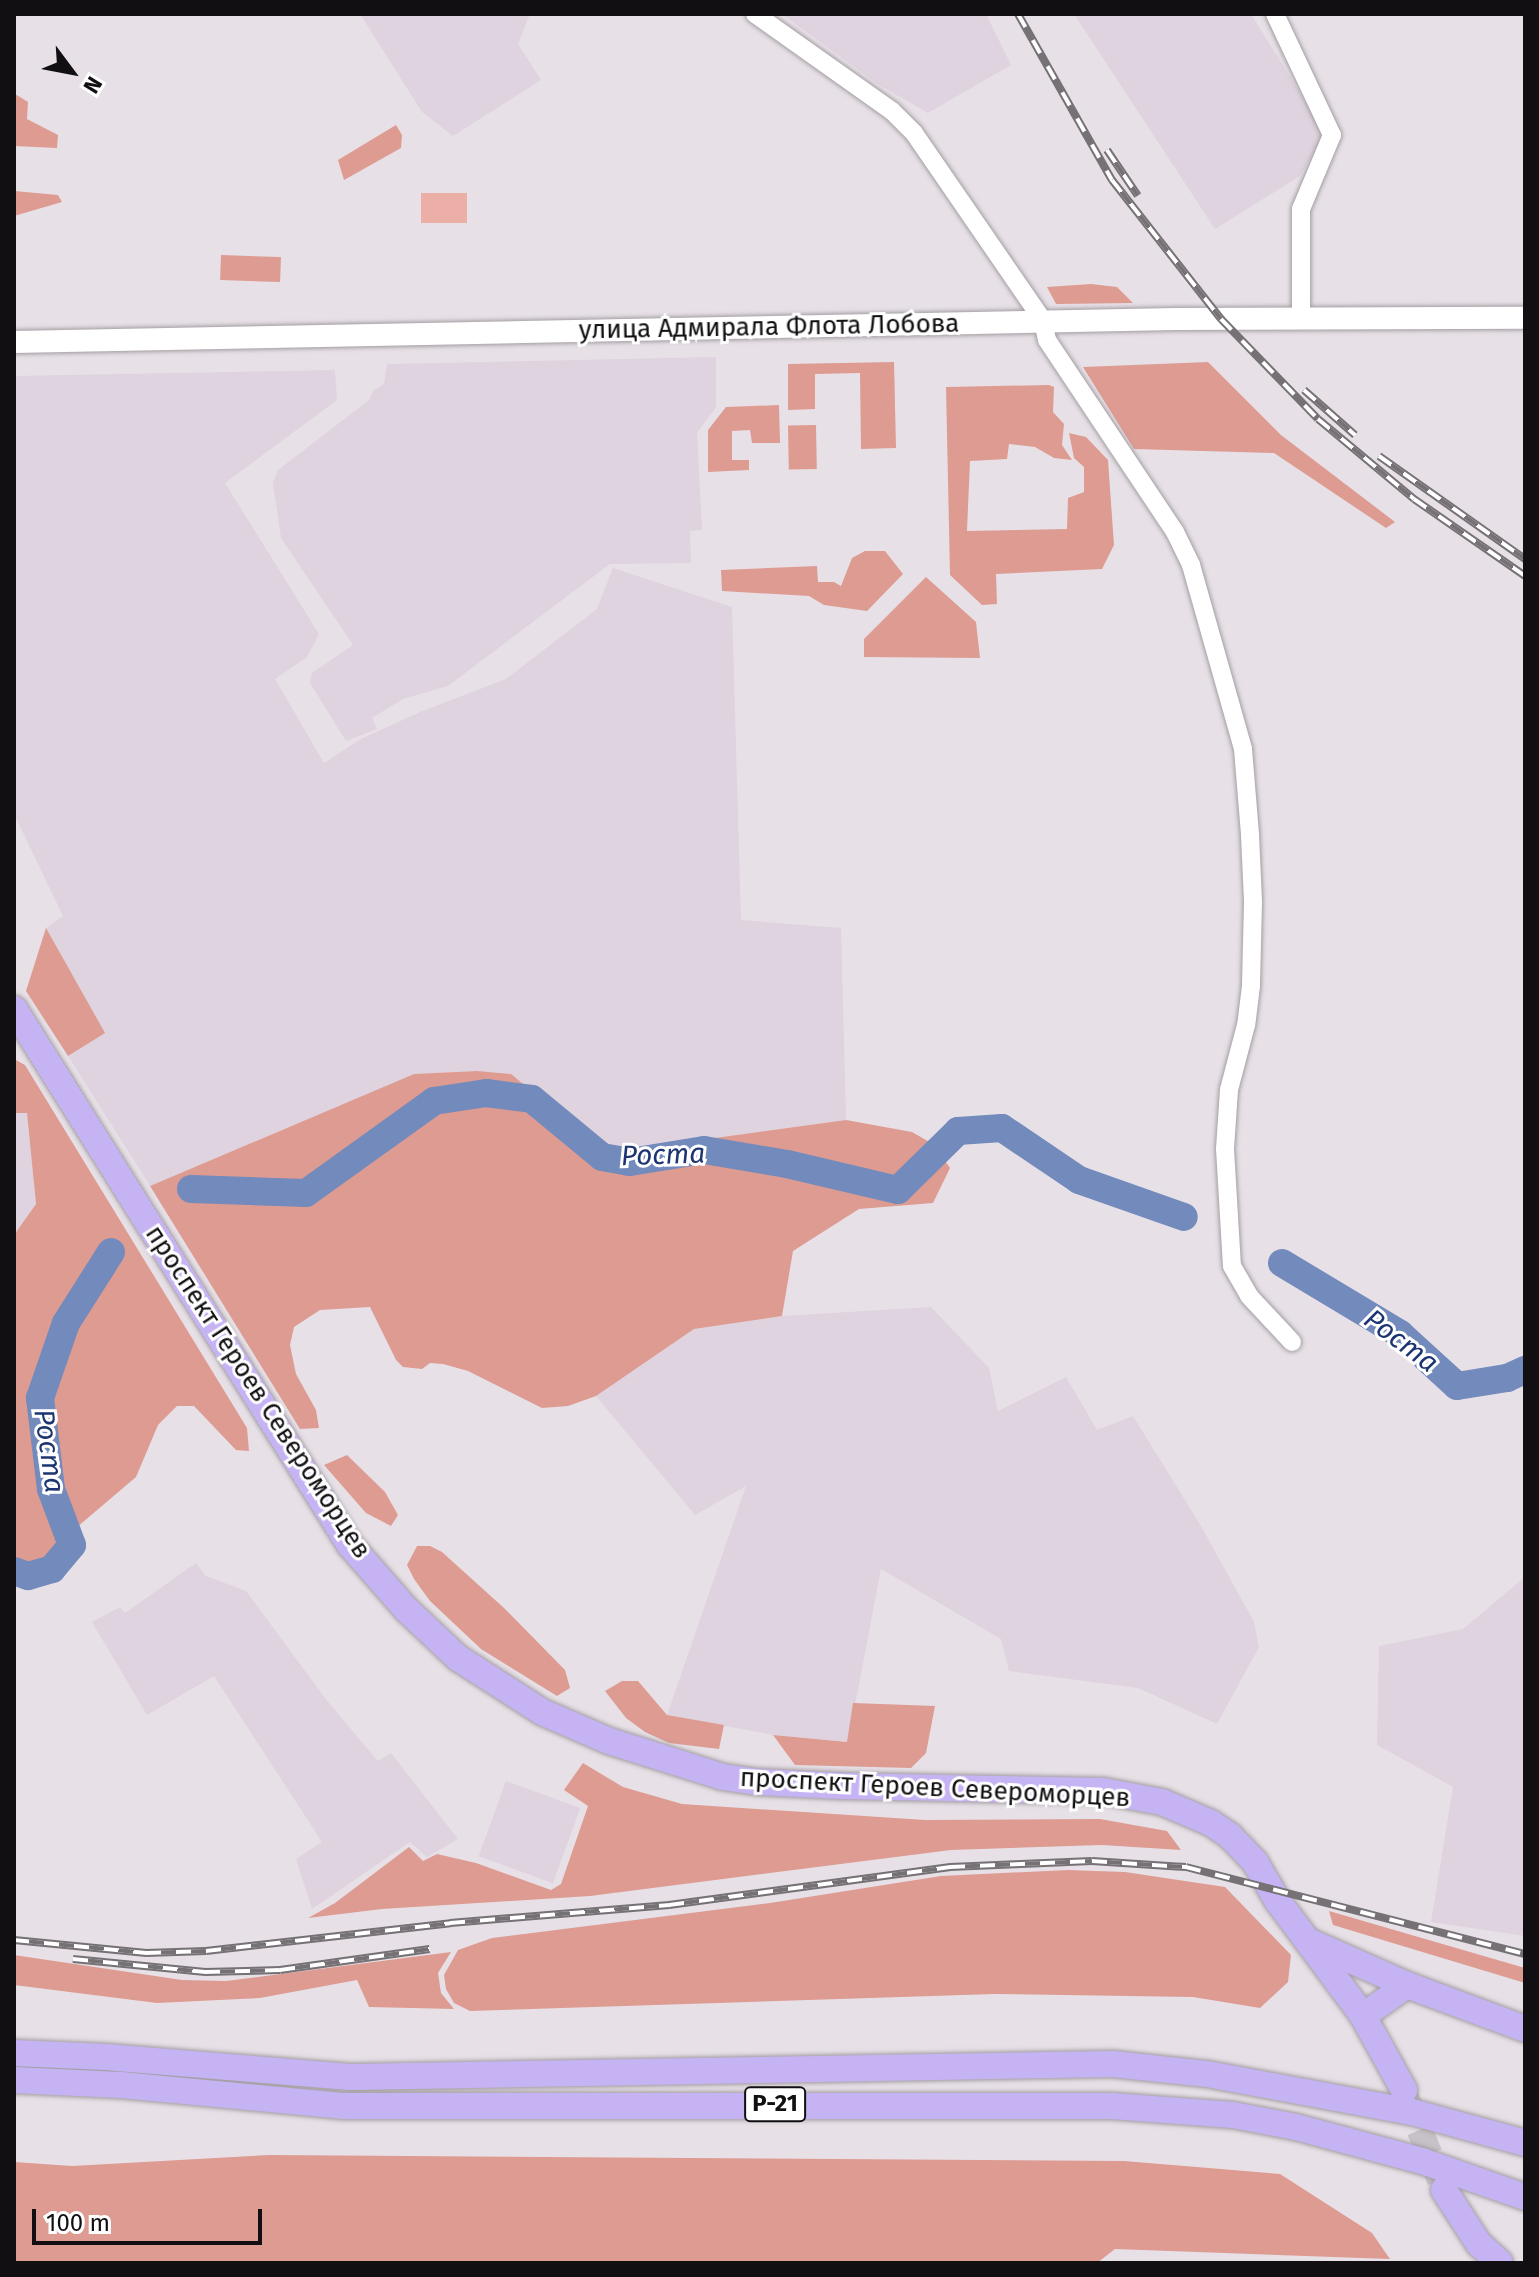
<!DOCTYPE html>
<meta charset="utf-8">
<style>
body{margin:0}
#map{position:relative;width:1539px;height:2277px;overflow:hidden;background:#e7e1e7;font-family:"Fira Sans",sans-serif}
div>[style]{position:absolute}
[style*='--x']{left:calc(var(--x)*1px);top:calc(var(--y)*1px);width:calc(var(--w)*1px);rotate:calc(var(--a)*1deg)}
.built>*{inset:0;background:#ded3de;transform-origin:0 0}
.green>*{inset:0;background:#ecafa7;transform-origin:0 0}
.forest>*{inset:0;background:#dd9b92;transform-origin:0 0}
.river>*{height:28px;margin:-14px;padding:0 14px;transform-origin:14px;border-radius:14px;background:#728abc}
.primary-tunnel>*{height:26px;margin-top:-13px;transform-origin:0;background:repeating-linear-gradient(90deg,#c7c2c7 0 26px,transparent 0 39px)}
.roads{filter:drop-shadow(0 0 2px #a49ea3) drop-shadow(0 0 2px #a49ea3)}
.minor>*{height:18px;margin:-9px;padding:0 9px;transform-origin:9px;border-radius:9px;background:#fff}
.tertiary>*{height:22px;margin:-11px;padding:0 11px;transform-origin:11px;border-radius:11px;background:#fff}
.primary>*{height:26px;margin:-13px;padding:0 13px;transform-origin:13px;border-radius:13px;background:#c6b3f4}
.rail>*{height:8px;margin-top:-4px;transform-origin:0;background:repeating-linear-gradient(90deg,#fff 0 15px,#757175 0 30px);box-sizing:border-box;border-block:2px solid #757175}
span{translate:-50% -50%;white-space:nowrap;text-align:center;line-height:1.15;-webkit-text-stroke:6px #fff;paint-order:stroke}
.shield-label span{padding:2px 6px;background:#fff;border:2px solid;border-radius:6px;-webkit-text-stroke-width:0}
.shield-label{font-size:24px;color:#110f11;font-weight:700}
.street-label{font-size:26px;color:#110f11}
.water-label{font-size:28px;color:#1c3572;font-style:italic}
.frame{position:absolute;inset:0;border:16px solid #110f11;pointer-events:none}
.north{position:absolute;left:32px;top:32px;width:80px;height:80px;-webkit-text-stroke:6px #fff;paint-order:stroke;rotate:122deg;font-size:22px;font-weight:700;line-height:32px;text-align:center;color:#110f11}
.north::after{content:'';display:block;margin:auto;width:28px;height:36px;background:#110f11;clip-path:polygon(50% 0,100% 100%,50% 72%,0 100%)}
.scale{position:absolute;left:32px;top:2209px;width:230px;height:36px;box-sizing:border-box;border:4px solid #110f11;border-top:0;padding-left:10px;font-size:24px;line-height:28px;white-space:nowrap;color:#110f11;-webkit-text-stroke:6px #fff;paint-order:stroke}
</style>
<div id="map">
<div class="built">
<i style="clip-path:polygon(360px 14px,530px 14px,518px 44px,541px 80px,453px 136px,422px 112px)"></i>
<i style="clip-path:polygon(782px 14px,986px 14px,1011px 65px,928px 113px,878px 84px)"></i>
<i style="clip-path:polygon(1074px 14px,1251px 14px,1325px 133px,1300px 176px,1215px 229px)"></i>
<i style="clip-path:polygon(716px 357px,716px 407px,697px 433px,702px 530px,690px 531px,691px 563px,610px 564px,448px 686px,403px 699px,372px 718px,377px 729px,346px 741px,310px 683px,312px 673px,353px 645px,281px 538px,273px 483px,278px 470px,369px 400px,374px 390px,384px 384px,387px 364px)"></i>
<i style="clip-path:polygon(335px 370px,337px 400px,225px 483px,319px 634px,307px 657px,275px 679px,324px 763px,361px 739px,420px 712px,506px 679px,597px 609px,613px 568px,732px 607px,741px 920px,841px 928px,846px 1120px,606px 1153px,581px 1133px,477px 1071px,414px 1074px,150px 1186px,68px 1056px,104px 1033px,46px 928px,63px 916px,14px 814px,14px 376px)"></i>
<i style="clip-path:polygon(14px 1113px,27px 1113px,36px 1204px,14px 1235px)"></i>
<i style="clip-path:polygon(931px 1307px,989px 1368px,998px 1411px,1066px 1377px,1097px 1430px,1133px 1416px,1201px 1526px,1254px 1622px,1259px 1647px,1217px 1724px,1138px 1688px,1009px 1671px,1001px 1639px,881px 1569px,848px 1742px,773px 1735px,667px 1715px,746px 1486px,695px 1515px,596px 1396px,694px 1329px,782px 1316px)"></i>
<i style="clip-path:polygon(196px 1563px,206px 1576px,246px 1591px,328px 1702px,378px 1761px,391px 1753px,458px 1839px,427px 1857px,410px 1842px,312px 1909px,296px 1859px,322px 1842px,214px 1676px,147px 1715px,92px 1622px,120px 1607px,125px 1613px)"></i>
<i style="clip-path:polygon(1525px 1577px,1525px 1936px,1431px 1922px,1453px 1787px,1377px 1745px,1379px 1646px,1463px 1629px)"></i>
<i style="left:506px;top:1781px;width:79px;height:80px;rotate:20deg"></i>
</div>
<div class="green">
<i style="left:421px;top:193px;width:46px;height:30px"></i>
</div>
<div class="forest">
<i style="clip-path:polygon(15px 94px,28px 102px,27px 119px,58px 135px,57px 148px,14px 146px)"></i>
<i style="clip-path:polygon(396px 125px,402px 135px,401px 148px,344px 180px,338px 160px)"></i>
<i style="clip-path:polygon(14px 191px,58px 195px,62px 202px,14px 216px)"></i>
<i style="left:221px;top:255px;width:60px;height:25px;rotate:2deg"></i>
<i style="clip-path:polygon(1091px 284px,1117px 287px,1133px 303px,1056px 304px,1047px 287px)"></i>
<i style="clip-path:polygon(894px 362px,896px 448px,861px 449px,860px 373px,815px 374px,815px 409px,788px 410px,788px 364px)"></i>
<i style="clip-path:polygon(1208px 362px,1281px 435px,1395px 522px,1386px 528px,1274px 453px,1134px 449px,1083px 367px)"></i>
<i style="clip-path:polygon(1049px 385px,1054px 387px,1053px 412px,1064px 424px,1062px 445px,1072px 460px,1054px 458px,1035px 447px,1009px 444px,1007px 459px,970px 461px,967px 531px,1067px 529px,1068px 498px,1084px 492px,1084px 467px,1074px 458px,1069px 433px,1086px 437px,1108px 460px,1114px 545px,1102px 569px,996px 574px,997px 604px,982px 605px,950px 575px,946px 387px)"></i>
<i style="clip-path:polygon(779px 405px,780px 443px,752px 443px,750px 430px,732px 431px,732px 460px,749px 460px,749px 470px,708px 472px,708px 430px,726px 407px)"></i>
<i style="left:816px;top:425px;width:44px;height:28px;rotate:89deg"></i>
<i style="clip-path:polygon(865px 551px,885px 551px,903px 574px,867px 611px,824px 605px,809px 596px,722px 591px,721px 570px,817px 566px,818px 582px,834px 582px,841px 586px,852px 558px)"></i>
<i style="clip-path:polygon(926px 577px,976px 622px,980px 658px,864px 657px,864px 639px)"></i>
<i style="clip-path:polygon(46px 928px,105px 1033px,68px 1056px,26px 991px)"></i>
<i style="clip-path:polygon(14px 1059px,25px 1065px,247px 1428px,249px 1451px,236px 1450px,194px 1406px,177px 1406px,158px 1425px,136px 1477px,76px 1528px,51px 1557px,14px 1573px,14px 1235px,36px 1204px,27px 1113px,14px 1113px)"></i>
<i style="clip-path:polygon(477px 1071px,511px 1074px,606px 1153px,846px 1120px,912px 1132px,933px 1144px,950px 1168px,933px 1203px,859px 1209px,793px 1251px,782px 1316px,694px 1329px,596px 1396px,568px 1406px,542px 1408px,468px 1371px,443px 1364px,430px 1363px,422px 1369px,403px 1367px,396px 1360px,370px 1307px,320px 1310px,294px 1327px,290px 1345px,296px 1374px,316px 1410px,319px 1428px,300px 1429px,150px 1186px,414px 1074px)"></i>
<i style="clip-path:polygon(347px 1455px,385px 1492px,398px 1515px,391px 1526px,366px 1513px,324px 1465px)"></i>
<i style="clip-path:polygon(417px 1546px,430px 1546px,442px 1552px,504px 1608px,565px 1670px,570px 1688px,557px 1696px,481px 1649px,430px 1601px,414px 1579px,407px 1565px)"></i>
<i style="clip-path:polygon(622px 1681px,638px 1681px,667px 1715px,724px 1725px,719px 1749px,669px 1743px,645px 1732px,626px 1718px,605px 1691px)"></i>
<i style="clip-path:polygon(853px 1703px,935px 1706px,926px 1753px,911px 1768px,795px 1765px,773px 1735px,847px 1742px)"></i>
<i style="clip-path:polygon(583px 1763px,623px 1787px,682px 1804px,925px 1820px,1100px 1819px,1167px 1831px,1181px 1850px,1102px 1845px,951px 1850px,590px 1896px,382px 1909px,308px 1918px,335px 1903px,409px 1847px,423px 1861px,437px 1854px,476px 1863px,551px 1890px,561px 1884px,588px 1806px,564px 1790px)"></i>
<i style="clip-path:polygon(1068px 1870px,1125px 1872px,1225px 1887px,1291px 1955px,1288px 1982px,1260px 2008px,1193px 1997px,994px 1994px,470px 2011px,454px 2003px,446px 1989px,444px 1975px,458px 1950px,492px 1938px,770px 1903px,941px 1876px)"></i>
<i style="clip-path:polygon(1329px 1911px,1525px 1968px,1525px 1983px,1333px 1925px)"></i>
<i style="clip-path:polygon(451px 1952px,438px 1973px,441px 1993px,454px 2009px,369px 2007px,357px 1980px,260px 1998px,157px 2003px,14px 1985px,14px 1955px,182px 1980px,226px 1981px)"></i>
<i style="clip-path:polygon(269px 2155px,1124px 2161px,1280px 2174px,1372px 2233px,1390px 2259px,1115px 2249px,1097px 2263px,14px 2263px,14px 2162px,72px 2166px)"></i>
</div>
<div class="river">
<i style="--x:191;--y:1189;--w:115;--a:2"></i>
<i style="--x:306;--y:1193;--w:158;--a:-35.7"></i>
<i style="--x:434;--y:1101;--w:53;--a:-8.7"></i>
<i style="--x:486;--y:1093;--w:46;--a:7.4"></i>
<i style="--x:532;--y:1099;--w:91;--a:39.6"></i>
<i style="--x:602;--y:1157;--w:28;--a:10"></i>
<i style="--x:630;--y:1162;--w:75;--a:-9.2"></i>
<i style="--x:704;--y:1150;--w:84;--a:9.6"></i>
<i style="--x:787;--y:1164;--w:114;--a:13.2"></i>
<i style="--x:898;--y:1190;--w:84;--a:-44.5"></i>
<i style="--x:958;--y:1131;--w:44;--a:-3.9"></i>
<i style="--x:1002;--y:1128;--w:93;--a:34"></i>
<i style="--x:1079;--y:1180;--w:111;--a:19.4"></i>
<i style="--x:1282;--y:1263;--w:138;--a:31"></i>
<i style="--x:1400;--y:1334;--w:77;--a:42.4"></i>
<i style="--x:1457;--y:1386;--w:51;--a:-9.1"></i>
<i style="--x:1507;--y:1378;--w:20;--a:-24"></i>
<i style="--x:14;--y:1571;--w:15;--a:20"></i>
<i style="--x:28;--y:1576;--w:25;--a:-16"></i>
<i style="--x:52;--y:1569;--w:31;--a:-50"></i>
<i style="--x:72;--y:1545;--w:60;--a:-110.6"></i>
<i style="--x:51;--y:1489;--w:92;--a:-96.9"></i>
<i style="--x:40;--y:1398;--w:79;--a:-70.9"></i>
<i style="--x:66;--y:1323;--w:84;--a:-57.6"></i>
</div>
<div class="primary-tunnel">
<i style="--x:1405;--y:2094;--w:93;--a:67.9"></i>
</div>
<div class="roads">
<div class="minor">
<i style="--x:755;--y:14;--w:168;--a:35.3"></i>
<i style="--x:892;--y:111;--w:31;--a:45"></i>
<i style="--x:914;--y:133;--w:228;--a:55.5"></i>
<i style="--x:1043;--y:321;--w:19;--a:78"></i>
<i style="--x:1047;--y:340;--w:231;--a:56.3"></i>
<i style="--x:1175;--y:532;--w:37;--a:64"></i>
<i style="--x:1191;--y:565;--w:191;--a:74.2"></i>
<i style="--x:1243;--y:749;--w:86;--a:85.3"></i>
<i style="--x:1250;--y:835;--w:67;--a:87.4"></i>
<i style="--x:1253;--y:902;--w:84;--a:91.4"></i>
<i style="--x:1251;--y:986;--w:39;--a:97"></i>
<i style="--x:1246;--y:1025;--w:67;--a:104.7"></i>
<i style="--x:1229;--y:1090;--w:59;--a:93.9"></i>
<i style="--x:1225;--y:1149;--w:117;--a:86.6"></i>
<i style="--x:1232;--y:1266;--w:34;--a:60"></i>
<i style="--x:1249;--y:1296;--w:63;--a:46.9"></i>
<i style="--x:1275;--y:14;--w:134;--a:64.8"></i>
<i style="--x:1332;--y:135;--w:80;--a:112.7"></i>
<i style="--x:1301;--y:209;--w:109;--a:90"></i>
</div>
<div class="tertiary">
<i style="--x:14;--y:342;--w:1162;--a:-1.13"></i>
<i style="--x:1176;--y:319;--w:349;--a:-0.2"></i>
</div>
<div class="primary">
<i style="--x:14;--y:1009;--w:633;--a:57.92"></i>
<i style="--x:350;--y:1545;--w:86;--a:48.8"></i>
<i style="--x:407;--y:1610;--w:70;--a:43.3"></i>
<i style="--x:458;--y:1658;--w:100;--a:32.7"></i>
<i style="--x:542;--y:1712;--w:73;--a:23.4"></i>
<i style="--x:609;--y:1741;--w:120;--a:17.5"></i>
<i style="--x:723;--y:1777;--w:36;--a:8"></i>
<i style="--x:759;--y:1782;--w:84;--a:2.7"></i>
<i style="--x:843;--y:1786;--w:260;--a:1.1"></i>
<i style="--x:1103;--y:1791;--w:60;--a:10.6"></i>
<i style="--x:1162;--y:1802;--w:53;--a:23.2"></i>
<i style="--x:1211;--y:1823;--w:23;--a:34"></i>
<i style="--x:1230;--y:1836;--w:36;--a:46"></i>
<i style="--x:1255;--y:1862;--w:44;--a:59.9"></i>
<i style="--x:1277;--y:1900;--w:144;--a:53.4"></i>
<i style="--x:1363;--y:2016;--w:85;--a:61"></i>
<i style="--x:1310;--y:1942;--w:106;--a:23.9"></i>
<i style="--x:1407;--y:1985;--w:126;--a:20.4"></i>
<i style="--x:1363;--y:2016;--w:54;--a:-35.2"></i>
<i style="--x:14;--y:2053;--w:92;--a:2.5"></i>
<i style="--x:106;--y:2057;--w:245;--a:4.7"></i>
<i style="--x:350;--y:2077;--w:763;--a:-0.98"></i>
<i style="--x:1113;--y:2064;--w:95;--a:6.1"></i>
<i style="--x:1207;--y:2074;--w:208;--a:10.5"></i>
<i style="--x:1412;--y:2112;--w:117;--a:15.3"></i>
<i style="--x:14;--y:2080;--w:107;--a:2.7"></i>
<i style="--x:121;--y:2085;--w:225;--a:5.4"></i>
<i style="--x:345;--y:2106;--w:767;--a:0"></i>
<i style="--x:1112;--y:2106;--w:121;--a:4.3"></i>
<i style="--x:1233;--y:2115;--w:64;--a:10.8"></i>
<i style="--x:1296;--y:2127;--w:131;--a:15.1"></i>
<i style="--x:1422;--y:2161;--w:109;--a:19.3"></i>
<i style="--x:1444;--y:2190;--w:64;--a:57.1"></i>
<i style="--x:1479;--y:2244;--w:28;--a:42"></i>
</div>
</div>
<div class="rail">
<i style="--x:1018;--y:14;--w:191;--a:60.5"></i>
<i style="--x:1112;--y:180;--w:177;--a:51.9"></i>
<i style="--x:1221;--y:319;--w:139;--a:45.9"></i>
<i style="--x:1318;--y:419;--w:125;--a:39.8"></i>
<i style="--x:1414;--y:499;--w:135;--a:34.7"></i>
<i style="--x:1107;--y:150;--w:55;--a:56"></i>
<i style="--x:1304;--y:390;--w:68;--a:41.4"></i>
<i style="--x:1379;--y:456;--w:179;--a:35.2"></i>
<i style="--x:14;--y:1940;--w:133;--a:5.6"></i>
<i style="--x:146;--y:1953;--w:60;--a:-1.9"></i>
<i style="--x:206;--y:1951;--w:246;--a:-6.5"></i>
<i style="--x:450;--y:1923;--w:220;--a:-4.7"></i>
<i style="--x:669;--y:1905;--w:284;--a:-7.7"></i>
<i style="--x:950;--y:1867;--w:142;--a:-2.4"></i>
<i style="--x:1092;--y:1861;--w:94;--a:3.7"></i>
<i style="--x:1186;--y:1867;--w:350;--a:14.4"></i>
<i style="--x:73;--y:1959;--w:133;--a:5.6"></i>
<i style="--x:205;--y:1972;--w:75;--a:-1.5"></i>
<i style="--x:280;--y:1970;--w:151;--a:-8"></i>
</div>
<div class="shield-label">
<span style="left:775px;top:2104px">Р-21</span>
</div>
<div class="street-label">
<span style="left:769px;top:327px;rotate:-1deg">улица Адмирала Флота Лобова</span>
<span style="left:258px;top:1392px;rotate:57deg">проспект Героев Североморцев</span>
<span style="left:935px;top:1788px;rotate:3deg">проспект Героев Североморцев</span>
</div>
<div class="water-label">
<span style="left:663px;top:1155px;rotate:-2deg">Роста</span>
<span style="left:1401px;top:1341px;rotate:37deg">Роста</span>
<span style="left:49px;top:1451px;rotate:82deg">Роста</span>
</div>
<div class="frame"></div>
<div class="north">N</div>
<div class="scale">100 m</div>
</div>
